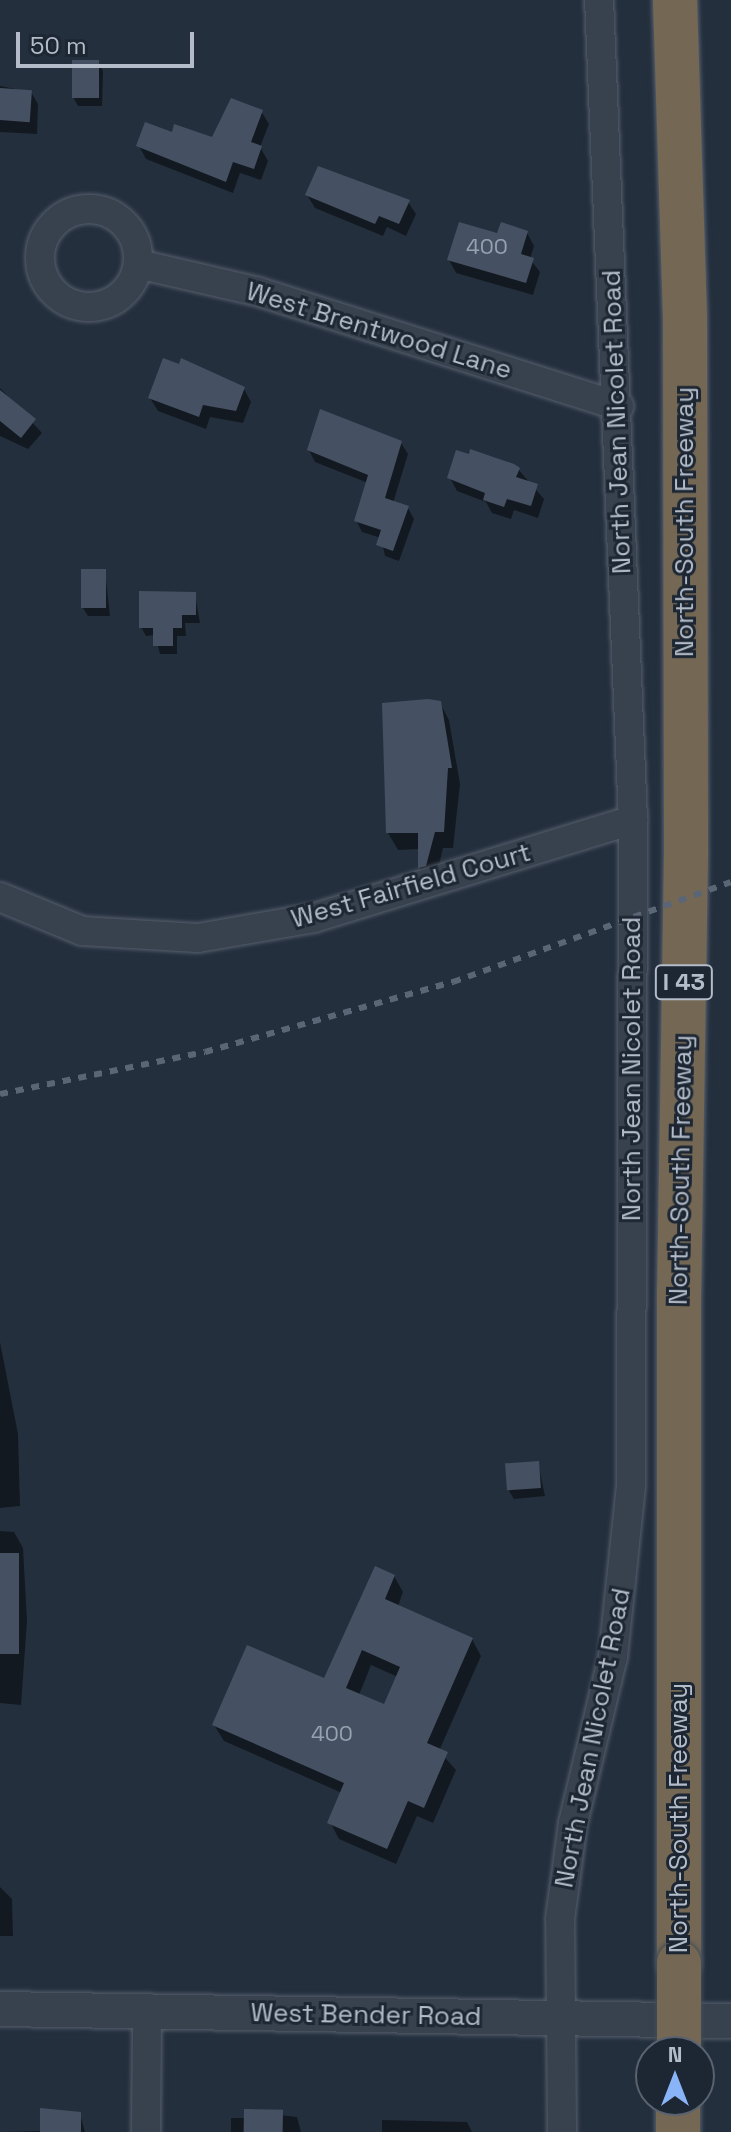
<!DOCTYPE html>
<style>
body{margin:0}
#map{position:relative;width:731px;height:2132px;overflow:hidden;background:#242f3e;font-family:"Space Grotesk",sans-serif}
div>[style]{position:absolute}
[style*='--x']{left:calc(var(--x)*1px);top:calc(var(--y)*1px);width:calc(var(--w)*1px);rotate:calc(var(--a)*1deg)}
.shadow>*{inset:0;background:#0007}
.building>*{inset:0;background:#455162;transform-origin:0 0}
.roads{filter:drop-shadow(0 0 2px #565f6c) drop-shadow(0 0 2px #565f6c)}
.minor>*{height:28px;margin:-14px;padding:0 14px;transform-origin:14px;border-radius:14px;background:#38414e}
.minor>.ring{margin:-14px;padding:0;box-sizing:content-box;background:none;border:28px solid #38414e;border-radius:50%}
.tertiary>*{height:34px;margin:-17px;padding:0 17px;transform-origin:17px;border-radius:17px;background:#38414e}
.motorway>*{height:44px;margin:-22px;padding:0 22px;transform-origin:22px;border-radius:22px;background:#746855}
.rail>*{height:6px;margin-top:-3px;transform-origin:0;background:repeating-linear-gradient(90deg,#5a6575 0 8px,transparent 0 16px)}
.bridges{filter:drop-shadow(0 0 2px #434c59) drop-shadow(0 0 2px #434c59)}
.motorway-bridge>*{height:44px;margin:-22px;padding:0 22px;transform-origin:22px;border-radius:22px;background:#746855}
span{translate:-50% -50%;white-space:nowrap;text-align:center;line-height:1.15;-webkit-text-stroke:6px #1d2633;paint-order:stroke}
.number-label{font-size:22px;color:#98a1af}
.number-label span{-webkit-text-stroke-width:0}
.shield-label span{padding:2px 6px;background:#1d2633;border:2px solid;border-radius:6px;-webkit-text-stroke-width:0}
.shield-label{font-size:24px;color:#b4bcc9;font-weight:700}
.street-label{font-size:26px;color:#b4bcc9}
.north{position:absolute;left:635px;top:2036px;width:80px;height:80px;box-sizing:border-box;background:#1d2633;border:2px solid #59626f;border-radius:50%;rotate:0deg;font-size:22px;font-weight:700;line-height:32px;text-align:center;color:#b4bcc9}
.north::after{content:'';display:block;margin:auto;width:28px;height:36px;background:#8ab4f8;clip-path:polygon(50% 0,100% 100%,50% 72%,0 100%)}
.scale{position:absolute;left:16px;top:32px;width:178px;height:36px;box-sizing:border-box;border:4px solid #b4bcc9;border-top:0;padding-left:10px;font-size:24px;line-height:28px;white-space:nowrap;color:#b4bcc9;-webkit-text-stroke:6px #1d2633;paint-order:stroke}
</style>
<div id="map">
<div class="shadow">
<i style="clip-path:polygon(98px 62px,103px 71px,102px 106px,78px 106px,73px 97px)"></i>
<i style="clip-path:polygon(0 86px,31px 92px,38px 104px,37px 134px,0 132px)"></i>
<i style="clip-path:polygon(261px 111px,269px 124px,260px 147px,268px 161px,261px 180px,240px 173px,233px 193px,146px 159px,139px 146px,173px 134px,213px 139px)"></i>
<i style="clip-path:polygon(307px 195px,408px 202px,416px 214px,406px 236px,387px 227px,383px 236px,315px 208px)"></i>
<i style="clip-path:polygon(527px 233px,534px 246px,530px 259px,540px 272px,533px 295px,456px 273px,449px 260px,499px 236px)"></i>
<i style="clip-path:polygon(0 388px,42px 433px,28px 449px,0 436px)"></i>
<i style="clip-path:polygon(244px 389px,251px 402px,243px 423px,210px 417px,206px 429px,158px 411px,150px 398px)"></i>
<i style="clip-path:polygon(401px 443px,408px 454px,393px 503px,408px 508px,414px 519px,399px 561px,385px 556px,381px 538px,362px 532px,356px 520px,368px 483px,315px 462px,309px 450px)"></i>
<i style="clip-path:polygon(518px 469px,544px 499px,538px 518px,514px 510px,511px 519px,492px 513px,486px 502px,457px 491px,450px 478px)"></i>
<i style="clip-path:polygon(105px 571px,110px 616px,88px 616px,83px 608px)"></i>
<i style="clip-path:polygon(195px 594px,200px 623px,185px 623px,186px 636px,177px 636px,177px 654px,160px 654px,155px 635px,146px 636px,141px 627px)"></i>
<i style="clip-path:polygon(440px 703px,449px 720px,460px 784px,453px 848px,443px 848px,435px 882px,429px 884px,420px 868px,420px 849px,398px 850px,388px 833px)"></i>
<i style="clip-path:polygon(0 1342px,18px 1434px,20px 1506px,0 1508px)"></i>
<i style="clip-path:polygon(538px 1463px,545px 1496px,514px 1499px,509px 1491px)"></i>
<i style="clip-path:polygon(0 1531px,14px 1532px,23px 1548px,27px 1621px,21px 1705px,0 1703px)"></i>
<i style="clip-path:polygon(evenodd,394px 1576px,403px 1592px,398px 1606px,472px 1639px,481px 1656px,439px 1751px,456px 1770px,433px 1823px,417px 1816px,396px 1864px,339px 1839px,330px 1822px,342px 1793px,224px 1741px,214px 1725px,325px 1681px,394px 1576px,371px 1665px,398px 1677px,385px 1707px,359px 1695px,371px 1665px)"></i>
<i style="clip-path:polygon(0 1887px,12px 1899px,13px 1936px,0 1936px)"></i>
<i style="clip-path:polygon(246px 2111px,297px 2117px,301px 2132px,231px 2132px,231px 2118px,246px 2118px)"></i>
<i style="clip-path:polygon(80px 2114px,85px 2132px,0 2132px,42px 2131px)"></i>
<i style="clip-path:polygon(382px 2120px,467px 2122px,472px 2132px,382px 2132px)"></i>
</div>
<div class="building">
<i style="left:72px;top:60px;width:27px;height:38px"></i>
<i style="left:0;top:88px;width:32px;height:32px;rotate:4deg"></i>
<i style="clip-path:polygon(231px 98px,263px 110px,251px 142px,262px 146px,254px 169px,233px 162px,226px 182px,136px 146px,145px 122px,172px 132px,174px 124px,212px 137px)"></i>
<i style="clip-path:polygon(318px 166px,410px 200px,399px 224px,379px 216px,375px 224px,305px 195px)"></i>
<i style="clip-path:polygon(459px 222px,497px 233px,501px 222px,528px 231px,521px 254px,534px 258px,526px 283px,447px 260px)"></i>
<i style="clip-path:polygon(163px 358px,179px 364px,181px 358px,245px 387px,236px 411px,203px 405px,199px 417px,148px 398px)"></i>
<i style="clip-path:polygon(0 390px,36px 419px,21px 438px,0 421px)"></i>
<i style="clip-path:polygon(320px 409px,402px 441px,385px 498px,409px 506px,393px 551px,376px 545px,381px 530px,354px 521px,368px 475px,307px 450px)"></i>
<i style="clip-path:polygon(470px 449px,514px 464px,520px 468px,516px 477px,538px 484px,531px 506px,507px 499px,504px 507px,483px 500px,485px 493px,447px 478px,456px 450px,469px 454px)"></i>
<i style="left:81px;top:569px;width:25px;height:39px"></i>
<i style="clip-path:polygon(139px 591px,196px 592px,196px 615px,182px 615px,182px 628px,173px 628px,173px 646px,153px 646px,153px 628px,139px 628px)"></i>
<i style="clip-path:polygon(428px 699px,441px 701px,452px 768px,448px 768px,444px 832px,435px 832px,426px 866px,418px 868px,418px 833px,386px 833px,382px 703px)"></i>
<i style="left:539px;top:1461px;width:27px;height:34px;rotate:86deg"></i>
<i style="left:0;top:1553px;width:19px;height:101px"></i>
<i style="clip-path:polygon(evenodd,375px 1566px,395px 1575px,385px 1599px,473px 1638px,427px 1743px,448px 1752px,424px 1808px,408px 1801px,387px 1849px,327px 1823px,344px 1783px,212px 1725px,247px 1645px,324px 1678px,375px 1566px,362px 1650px,400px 1667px,384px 1704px,346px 1688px,362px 1650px)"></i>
<i style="clip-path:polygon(40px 2108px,81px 2112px,81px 2132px,40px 2132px)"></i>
<i style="left:244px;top:2109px;width:39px;height:23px;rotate:1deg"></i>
</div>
<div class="roads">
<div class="minor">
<i class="ring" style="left:40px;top:209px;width:70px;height:70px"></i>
<i style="--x:138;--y:264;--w:124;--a:13"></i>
<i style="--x:259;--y:292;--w:378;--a:17.6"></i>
<i style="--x:0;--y:897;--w:89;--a:22.5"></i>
<i style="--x:82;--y:931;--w:116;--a:3.5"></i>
<i style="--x:198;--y:938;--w:118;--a:-9.8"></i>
<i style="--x:314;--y:918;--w:334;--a:-17.1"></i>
<i style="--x:146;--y:2132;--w:121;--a:-89.5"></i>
<i style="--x:562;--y:2132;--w:213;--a:-90.5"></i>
<i style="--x:560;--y:1919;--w:97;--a:-82.3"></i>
<i style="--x:573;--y:1823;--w:171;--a:-76.5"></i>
<i style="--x:613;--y:1657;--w:173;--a:-84"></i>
<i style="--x:631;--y:1485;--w:665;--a:-89.83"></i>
<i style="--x:633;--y:820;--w:821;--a:-92.37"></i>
</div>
<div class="tertiary">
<i style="--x:0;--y:2009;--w:731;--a:0.94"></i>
</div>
<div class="motorway">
<i style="--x:675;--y:0;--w:319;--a:88.2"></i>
<i style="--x:685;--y:319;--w:536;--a:89.89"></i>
<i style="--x:686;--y:855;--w:437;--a:90.9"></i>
<i style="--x:679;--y:1292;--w:671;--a:90"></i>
<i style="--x:678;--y:2132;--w:32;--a:-90"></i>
</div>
</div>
<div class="rail">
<i style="--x:0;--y:1094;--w:209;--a:-11.6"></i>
<i style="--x:205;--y:1052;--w:258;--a:-15.8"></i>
<i style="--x:453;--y:982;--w:295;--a:-19.8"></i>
</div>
<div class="bridges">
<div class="motorway-bridge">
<i style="--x:679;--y:2052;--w:89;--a:-90"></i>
</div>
</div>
<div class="number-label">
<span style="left:487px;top:247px">400</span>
<span style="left:332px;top:1734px">400</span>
</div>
<div class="shield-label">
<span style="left:684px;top:982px">I 43</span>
</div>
<div class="street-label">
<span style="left:379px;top:331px;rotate:17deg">West Brentwood Lane</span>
<span style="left:617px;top:422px;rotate:-92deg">North Jean Nicolet Road</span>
<span style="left:685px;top:522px;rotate:-90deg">North-South Freeway</span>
<span style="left:411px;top:886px;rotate:-16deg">West Fairfield Court</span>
<span style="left:632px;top:1069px;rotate:-90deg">North Jean Nicolet Road</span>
<span style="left:681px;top:1170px;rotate:-89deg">North-South Freeway</span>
<span style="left:593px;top:1738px;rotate:-79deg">North Jean Nicolet Road</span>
<span style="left:679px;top:1818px;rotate:-90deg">North-South Freeway</span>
<span style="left:366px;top:2015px;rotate:1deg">West Bender Road</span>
</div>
<div class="north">N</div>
<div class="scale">50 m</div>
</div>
